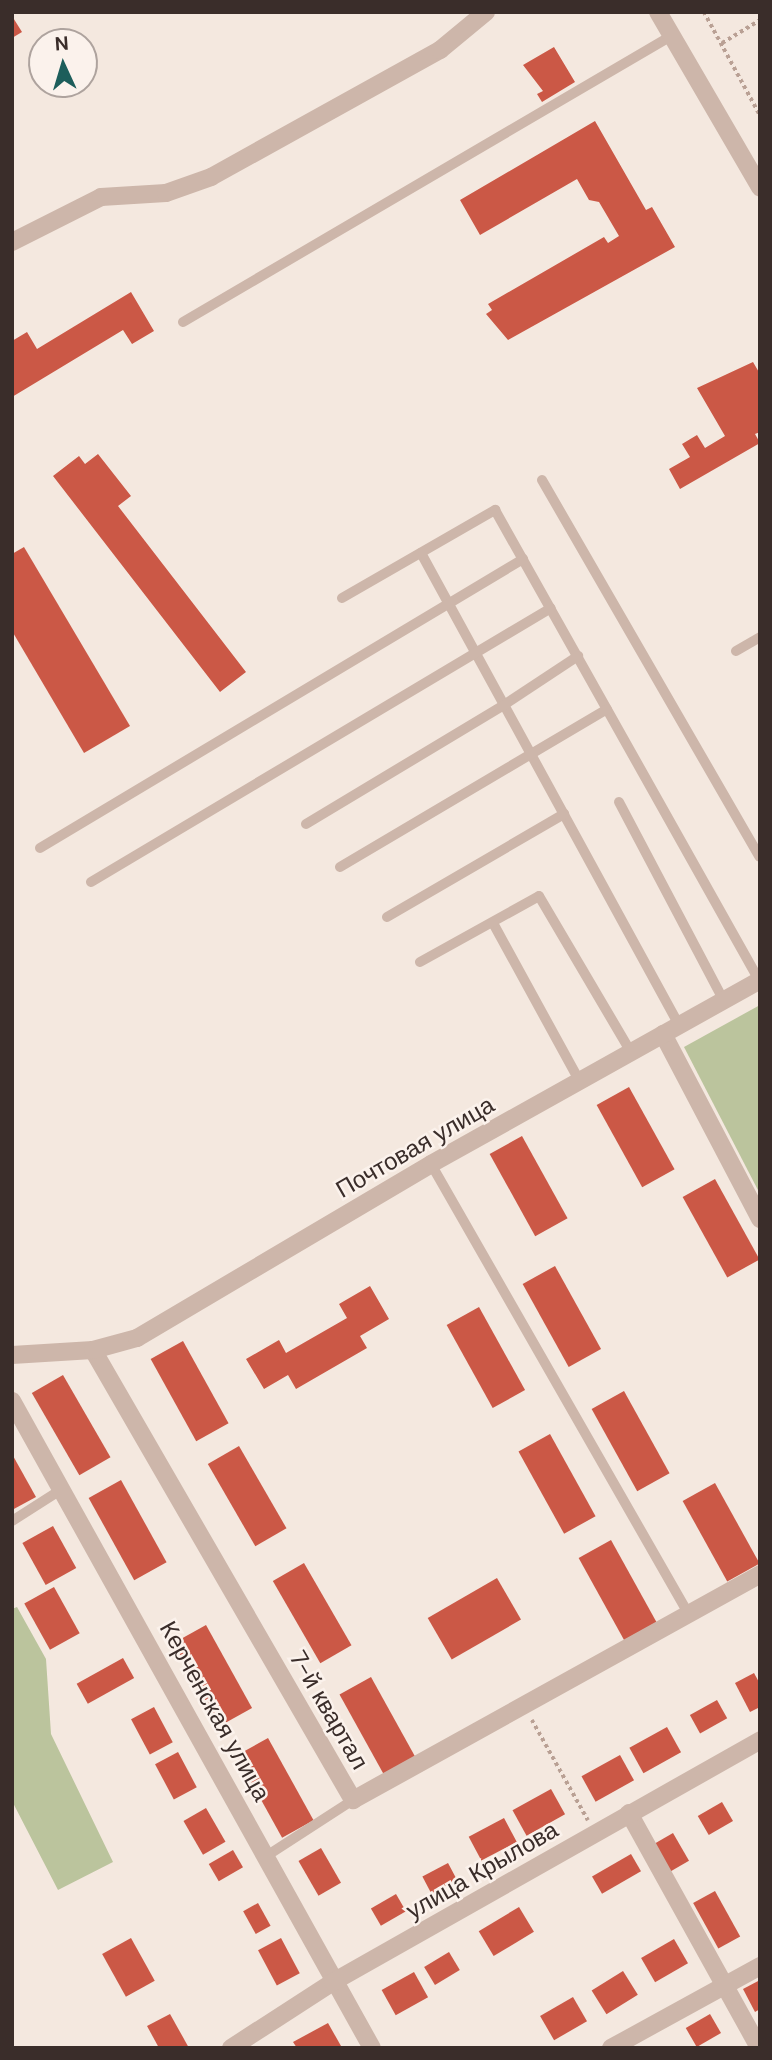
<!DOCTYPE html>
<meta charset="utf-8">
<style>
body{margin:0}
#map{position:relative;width:772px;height:2060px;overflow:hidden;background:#f4e8df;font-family:"DM Sans",sans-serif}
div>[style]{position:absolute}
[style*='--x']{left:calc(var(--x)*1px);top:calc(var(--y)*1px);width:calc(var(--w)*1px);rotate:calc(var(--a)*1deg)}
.green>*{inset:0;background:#bbc49d}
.building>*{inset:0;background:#cb5846;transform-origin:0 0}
.path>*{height:3.5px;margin-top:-1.75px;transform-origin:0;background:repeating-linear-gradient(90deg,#b9a094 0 3.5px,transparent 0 7px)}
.service>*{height:10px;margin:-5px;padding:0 5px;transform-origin:5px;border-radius:5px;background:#cdb6aa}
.minor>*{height:18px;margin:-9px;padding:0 9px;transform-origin:9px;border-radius:9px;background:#cdb6aa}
span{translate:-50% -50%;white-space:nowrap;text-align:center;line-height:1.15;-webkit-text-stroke:5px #fbf2ec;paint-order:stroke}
.street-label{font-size:24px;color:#3a2d2a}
.frame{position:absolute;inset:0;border:14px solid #3a2d2a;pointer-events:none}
.north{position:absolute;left:28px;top:28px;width:70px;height:70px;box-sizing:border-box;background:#fbf2ec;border:2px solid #aea39e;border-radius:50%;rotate:356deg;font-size:19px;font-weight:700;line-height:28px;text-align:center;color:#3a2d2a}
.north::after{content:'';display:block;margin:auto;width:24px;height:32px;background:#1d5e5b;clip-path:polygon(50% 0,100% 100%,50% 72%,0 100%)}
</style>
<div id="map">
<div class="green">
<i style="clip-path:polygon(760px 1005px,760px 1194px,684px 1047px)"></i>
<i style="clip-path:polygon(17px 1607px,46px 1659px,51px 1734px,113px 1862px,58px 1890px,12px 1801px,12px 1609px)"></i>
</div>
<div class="building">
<i style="clip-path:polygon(12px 16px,22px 32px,12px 38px)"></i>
<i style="clip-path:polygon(554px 47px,575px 82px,542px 102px,537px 94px,543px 91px,523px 65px)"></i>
<i style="clip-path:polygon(595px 121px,646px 210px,652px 207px,675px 247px,508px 340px,486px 314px,492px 310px,488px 304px,604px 237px,608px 243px,619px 236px,599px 202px,589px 200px,577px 179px,480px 235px,460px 200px)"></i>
<i style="clip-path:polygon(131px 292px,154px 331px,132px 344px,123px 330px,12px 397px,12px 341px,27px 332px,37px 349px)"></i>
<i style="clip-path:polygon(753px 362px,760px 374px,760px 432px,755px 434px,760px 443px,680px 489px,669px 469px,690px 457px,682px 444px,697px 435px,705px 448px,725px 436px,697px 388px)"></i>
<i style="clip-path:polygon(98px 454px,131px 496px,118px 506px,246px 672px,220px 692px,53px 476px,79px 456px,85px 464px)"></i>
<i style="clip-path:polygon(24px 547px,130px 726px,84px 753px,12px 631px,12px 554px)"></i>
<i style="left:629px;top:1087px;width:94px;height:37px;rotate:61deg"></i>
<i style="left:522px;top:1136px;width:94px;height:37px;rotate:61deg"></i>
<i style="left:715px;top:1179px;width:92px;height:37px;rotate:61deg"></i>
<i style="left:555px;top:1266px;width:95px;height:37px;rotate:61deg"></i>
<i style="clip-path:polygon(370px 1286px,389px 1319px,360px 1336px,367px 1348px,296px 1389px,288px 1375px,264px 1389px,246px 1359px,279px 1340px,286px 1353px,347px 1318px,339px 1304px)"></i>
<i style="left:479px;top:1307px;width:95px;height:37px;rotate:61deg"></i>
<i style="left:183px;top:1341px;width:94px;height:37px;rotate:61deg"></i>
<i style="left:63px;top:1375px;width:95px;height:36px;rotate:60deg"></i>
<i style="left:624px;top:1391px;width:94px;height:37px;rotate:61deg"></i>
<i style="left:550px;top:1434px;width:94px;height:36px;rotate:61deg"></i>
<i style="left:239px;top:1446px;width:95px;height:36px;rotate:60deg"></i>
<i style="clip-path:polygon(12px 1454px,36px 1497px,12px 1510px)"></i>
<i style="left:121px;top:1480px;width:94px;height:37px;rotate:61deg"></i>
<i style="left:715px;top:1483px;width:92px;height:37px;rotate:61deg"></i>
<i style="left:53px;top:1526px;width:48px;height:35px;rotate:61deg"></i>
<i style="left:611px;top:1540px;width:94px;height:37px;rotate:61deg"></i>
<i style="left:304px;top:1563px;width:95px;height:36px;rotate:60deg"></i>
<i style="left:497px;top:1578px;width:48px;height:80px;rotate:60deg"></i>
<i style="left:54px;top:1587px;width:53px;height:34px;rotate:61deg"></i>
<i style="left:206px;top:1625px;width:95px;height:37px;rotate:61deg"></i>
<i style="left:123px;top:1658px;width:23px;height:53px;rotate:61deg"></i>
<i style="clip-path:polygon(754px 1673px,760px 1684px,760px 1707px,750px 1712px,735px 1683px)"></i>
<i style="left:371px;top:1677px;width:94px;height:36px;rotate:61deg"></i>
<i style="left:717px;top:1700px;width:21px;height:31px;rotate:61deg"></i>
<i style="left:154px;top:1707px;width:40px;height:26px;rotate:62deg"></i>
<i style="left:667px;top:1727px;width:29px;height:43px;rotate:61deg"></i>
<i style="left:268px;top:1738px;width:94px;height:36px;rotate:61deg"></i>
<i style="left:178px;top:1752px;width:40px;height:26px;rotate:62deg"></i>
<i style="left:620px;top:1755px;width:29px;height:44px;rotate:61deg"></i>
<i style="left:551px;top:1789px;width:29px;height:44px;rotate:61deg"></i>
<i style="left:722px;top:1802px;width:22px;height:28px;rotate:60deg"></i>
<i style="left:206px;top:1808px;width:39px;height:26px;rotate:60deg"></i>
<i style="left:504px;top:1818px;width:27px;height:40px;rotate:62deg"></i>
<i style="left:673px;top:1833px;width:32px;height:25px;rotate:60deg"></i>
<i style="left:321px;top:1848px;width:40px;height:26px;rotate:60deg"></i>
<i style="left:233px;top:1850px;width:20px;height:28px;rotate:60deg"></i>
<i style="left:631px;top:1854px;width:20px;height:45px;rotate:60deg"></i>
<i style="left:448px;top:1863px;width:19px;height:29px;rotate:62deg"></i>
<i style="left:715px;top:1891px;width:52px;height:25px;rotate:61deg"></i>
<i style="left:396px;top:1894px;width:20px;height:29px;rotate:60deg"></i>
<i style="left:258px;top:1903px;width:26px;height:17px;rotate:61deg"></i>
<i style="left:519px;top:1907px;width:29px;height:47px;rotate:59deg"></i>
<i style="left:131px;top:1938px;width:49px;height:33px;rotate:61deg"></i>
<i style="left:281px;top:1938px;width:40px;height:26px;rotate:62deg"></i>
<i style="left:674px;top:1939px;width:28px;height:38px;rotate:60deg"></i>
<i style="left:449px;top:1952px;width:21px;height:29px;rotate:59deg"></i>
<i style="left:623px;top:1971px;width:28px;height:37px;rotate:58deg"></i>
<i style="left:414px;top:1972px;width:29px;height:37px;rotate:61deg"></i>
<i style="clip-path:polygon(760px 1980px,760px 2009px,755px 2012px,743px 1989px)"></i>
<i style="left:573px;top:1997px;width:28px;height:38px;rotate:60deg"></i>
<i style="clip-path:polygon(170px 2014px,189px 2048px,159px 2048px,147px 2026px)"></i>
<i style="left:710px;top:2014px;width:22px;height:28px;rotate:60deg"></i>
<i style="clip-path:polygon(328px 2023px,341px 2046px,297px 2048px,293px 2042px)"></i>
</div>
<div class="path">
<i style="--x:704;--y:12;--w:117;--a:61.5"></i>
<i style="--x:722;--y:43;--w:44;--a:-31.2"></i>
<i style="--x:532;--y:1720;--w:115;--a:60.8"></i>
</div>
<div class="service">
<i style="--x:183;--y:322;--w:566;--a:-30.37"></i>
<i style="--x:542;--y:480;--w:435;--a:60"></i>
<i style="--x:421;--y:553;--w:538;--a:61.34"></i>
<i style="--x:342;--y:598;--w:177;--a:-29.9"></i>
<i style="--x:495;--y:510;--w:539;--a:60.68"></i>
<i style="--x:736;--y:651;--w:28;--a:-30"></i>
<i style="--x:619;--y:802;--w:225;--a:62.2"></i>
<i style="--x:306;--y:824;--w:231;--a:-31"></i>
<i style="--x:504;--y:705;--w:89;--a:-33.5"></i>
<i style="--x:40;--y:848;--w:563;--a:-30.89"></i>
<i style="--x:340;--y:867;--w:310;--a:-30.6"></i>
<i style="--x:91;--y:882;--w:535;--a:-30.78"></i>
<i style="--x:387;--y:917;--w:205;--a:-30.2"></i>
<i style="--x:493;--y:923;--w:181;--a:61.3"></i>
<i style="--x:420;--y:962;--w:136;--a:-29"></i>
<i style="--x:539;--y:896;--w:181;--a:59.5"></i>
<i style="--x:431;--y:1164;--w:517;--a:60.21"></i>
<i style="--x:12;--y:1521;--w:59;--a:-32.6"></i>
<i style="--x:268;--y:1855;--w:101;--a:-32.9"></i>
</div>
<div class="minor">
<i style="--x:658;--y:12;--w:203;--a:59.8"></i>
<i style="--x:12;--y:242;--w:100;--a:-26.8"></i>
<i style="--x:101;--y:197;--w:65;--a:-3.5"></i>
<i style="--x:166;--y:193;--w:48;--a:-19.6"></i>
<i style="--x:211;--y:177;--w:262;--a:-29"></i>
<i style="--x:440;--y:50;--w:60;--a:-39.6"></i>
<i style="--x:663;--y:1034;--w:209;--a:62.3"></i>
<i style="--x:93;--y:1350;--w:520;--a:59.98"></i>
<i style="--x:353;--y:1800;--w:466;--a:-29"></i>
<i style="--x:12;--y:1355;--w:81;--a:-3.5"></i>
<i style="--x:93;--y:1350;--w:46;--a:-15.3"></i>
<i style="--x:137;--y:1338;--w:342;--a:-30.6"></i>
<i style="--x:431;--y:1164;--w:377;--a:-29.2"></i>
<i style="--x:12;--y:1401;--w:740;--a:60.91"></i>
<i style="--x:629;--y:1813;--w:269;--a:61"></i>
<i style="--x:231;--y:2048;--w:121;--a:-32.9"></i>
<i style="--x:333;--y:1982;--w:491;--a:-29.5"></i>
<i style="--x:611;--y:2048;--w:170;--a:-28.8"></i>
</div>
<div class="street-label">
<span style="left:415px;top:1147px;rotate:-30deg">Почтовая улица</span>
<span style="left:329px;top:1710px;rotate:60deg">7-й квартал</span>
<span style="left:215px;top:1711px;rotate:61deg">Керченская улица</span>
<span style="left:482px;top:1870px;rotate:-30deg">улица Крылова</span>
</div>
<div class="frame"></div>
<div class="north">N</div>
</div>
